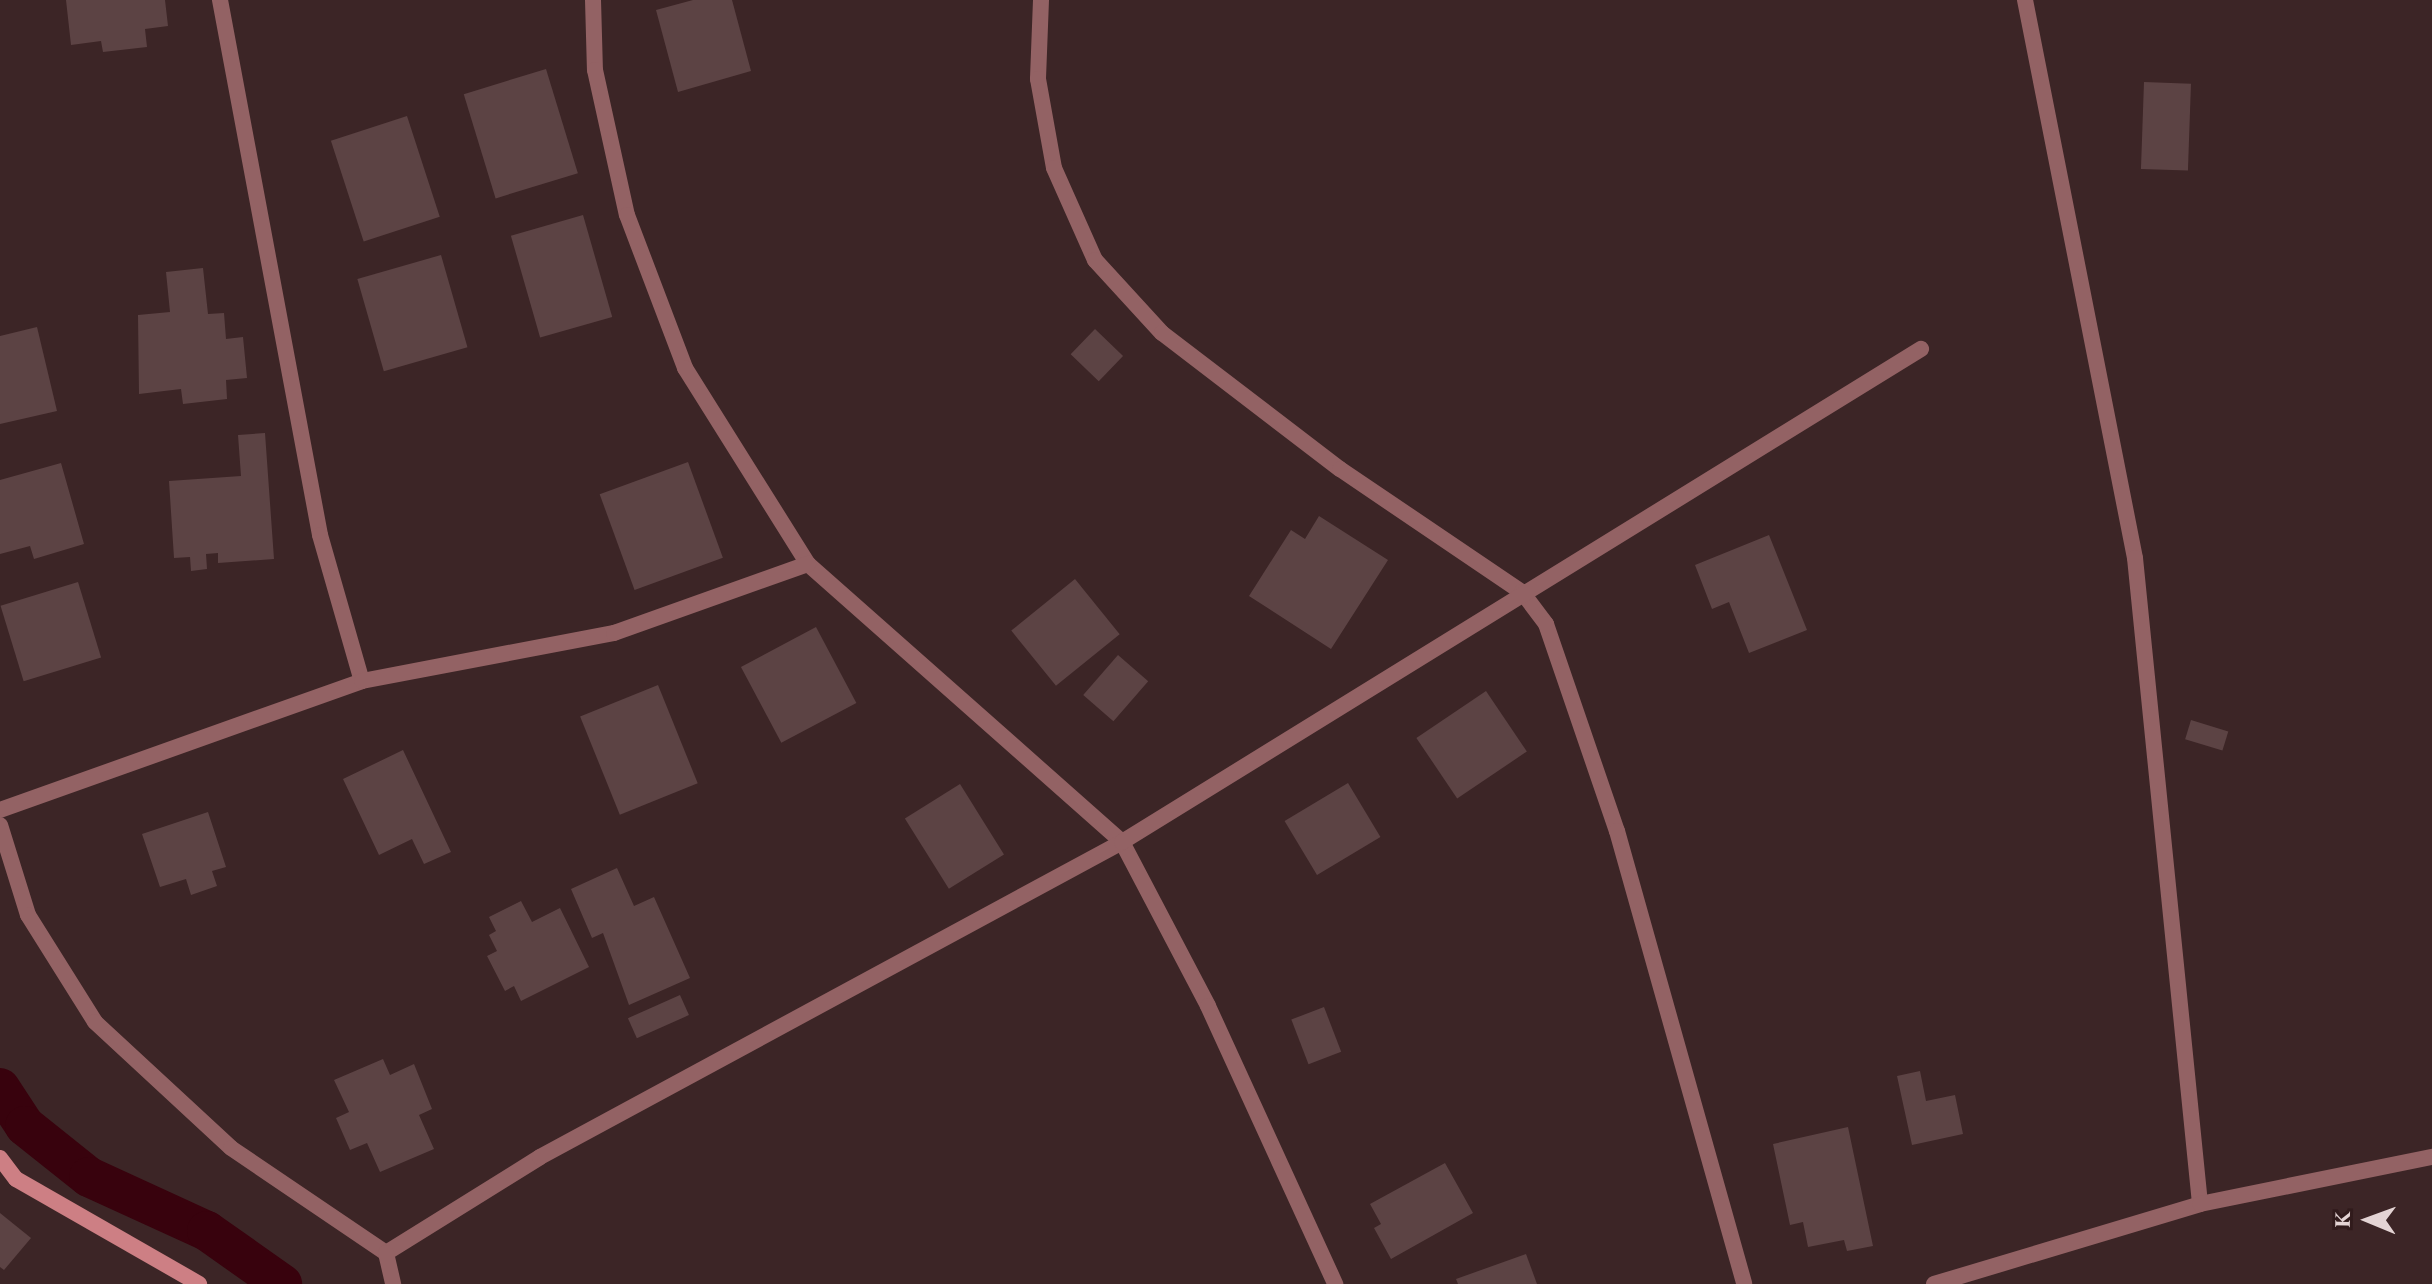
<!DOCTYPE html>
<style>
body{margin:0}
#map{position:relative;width:2432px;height:1284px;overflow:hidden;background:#3c2526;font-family:Spectral,serif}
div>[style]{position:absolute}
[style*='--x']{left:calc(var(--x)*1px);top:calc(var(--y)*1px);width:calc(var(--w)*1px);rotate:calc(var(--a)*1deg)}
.canal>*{height:40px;margin:-20px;padding:0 20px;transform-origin:20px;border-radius:20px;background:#38020d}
.building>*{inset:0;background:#5c4344;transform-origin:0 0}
.street>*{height:16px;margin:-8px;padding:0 8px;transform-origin:8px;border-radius:8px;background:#936264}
.secondary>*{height:16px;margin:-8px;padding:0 8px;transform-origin:8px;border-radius:8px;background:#cd7f84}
span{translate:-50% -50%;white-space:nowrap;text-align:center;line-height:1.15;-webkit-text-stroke:8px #311b1c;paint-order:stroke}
.north{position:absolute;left:2328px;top:1180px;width:80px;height:80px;-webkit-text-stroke:6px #311b1c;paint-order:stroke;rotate:271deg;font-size:22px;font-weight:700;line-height:32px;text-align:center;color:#e4d4d4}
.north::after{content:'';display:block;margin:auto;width:28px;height:36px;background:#e4d4d4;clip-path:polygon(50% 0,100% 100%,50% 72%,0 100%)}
</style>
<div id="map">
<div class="canal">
<i style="--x:0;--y:1088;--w:45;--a:56.7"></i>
<i style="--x:25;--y:1126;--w:82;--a:38.6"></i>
<i style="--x:89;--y:1177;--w:130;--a:24.6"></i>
<i style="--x:207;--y:1231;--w:92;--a:35.2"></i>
</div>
<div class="building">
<i style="clip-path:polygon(66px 0,165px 0,168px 26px,145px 29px,147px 47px,103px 52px,101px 41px,71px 45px)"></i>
<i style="clip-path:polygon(693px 0,732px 0,751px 71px,678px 92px,656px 10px)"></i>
<i style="left:546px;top:69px;width:109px;height:86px;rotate:73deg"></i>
<i style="left:2144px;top:82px;width:47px;height:87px;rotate:2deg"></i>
<i style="left:407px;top:116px;width:106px;height:80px;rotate:72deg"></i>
<i style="left:583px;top:215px;width:106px;height:75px;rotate:74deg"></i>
<i style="left:441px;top:255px;width:96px;height:87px;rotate:74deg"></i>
<i style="clip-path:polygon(203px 268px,208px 314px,224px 313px,226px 339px,243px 337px,247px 378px,226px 380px,227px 399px,183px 404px,181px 389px,139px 394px,138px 315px,170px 312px,166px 272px)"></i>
<i style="clip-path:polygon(37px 327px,57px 411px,0 424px,0 336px)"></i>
<i style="left:1095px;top:329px;width:39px;height:35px;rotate:44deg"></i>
<i style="clip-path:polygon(265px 433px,274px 559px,218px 563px,218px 553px,206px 554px,207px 569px,191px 571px,190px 557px,174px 558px,169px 481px,241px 476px,238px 435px)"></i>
<i style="left:688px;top:462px;width:102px;height:94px;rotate:70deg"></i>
<i style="clip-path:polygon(61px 463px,84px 544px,34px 559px,30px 546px,0 554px,0 480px)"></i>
<i style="clip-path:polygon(1319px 516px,1388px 560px,1331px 649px,1249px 596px,1291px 530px,1305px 539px)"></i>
<i style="clip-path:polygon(1769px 535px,1807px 630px,1749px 653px,1729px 602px,1712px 609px,1695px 565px)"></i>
<i style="left:1075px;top:579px;width:71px;height:82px;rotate:51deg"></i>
<i style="left:78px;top:582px;width:79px;height:81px;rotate:73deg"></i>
<i style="left:816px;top:627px;width:86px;height:85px;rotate:62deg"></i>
<i style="left:1118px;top:655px;width:40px;height:53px;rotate:41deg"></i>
<i style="left:658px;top:685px;width:106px;height:84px;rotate:68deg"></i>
<i style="left:1486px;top:691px;width:73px;height:84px;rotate:56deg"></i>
<i style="left:2191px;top:720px;width:39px;height:20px;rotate:17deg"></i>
<i style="clip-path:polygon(403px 750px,451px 852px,424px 864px,412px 839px,379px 855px,343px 779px)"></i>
<i style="left:1348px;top:783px;width:63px;height:74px;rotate:59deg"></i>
<i style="left:960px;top:784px;width:83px;height:65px;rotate:58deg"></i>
<i style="clip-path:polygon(208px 812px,226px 867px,212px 871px,217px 886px,191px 895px,186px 879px,160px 887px,142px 834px)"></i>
<i style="clip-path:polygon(617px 868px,634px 906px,654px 897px,690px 978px,629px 1005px,603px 933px,592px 938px,571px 889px)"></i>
<i style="clip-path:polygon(521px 901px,532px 922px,560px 908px,589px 967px,521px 1001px,514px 986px,505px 991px,487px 956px,497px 951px,489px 935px,496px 931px,489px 917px)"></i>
<i style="left:680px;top:995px;width:22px;height:57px;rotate:66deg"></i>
<i style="left:1324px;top:1007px;width:48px;height:35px;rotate:69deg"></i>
<i style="clip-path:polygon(383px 1059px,390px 1075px,414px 1064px,432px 1109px,419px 1115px,434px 1149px,380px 1172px,367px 1143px,350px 1150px,336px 1118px,349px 1112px,334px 1080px)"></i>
<i style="clip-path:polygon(1920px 1071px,1926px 1101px,1955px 1095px,1963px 1134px,1912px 1145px,1897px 1076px)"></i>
<i style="clip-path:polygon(1848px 1127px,1873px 1246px,1847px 1251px,1844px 1240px,1808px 1247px,1803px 1222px,1790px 1225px,1773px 1144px)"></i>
<i style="clip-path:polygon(1445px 1163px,1473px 1213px,1391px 1259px,1374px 1228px,1381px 1224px,1370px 1204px)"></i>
<i style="clip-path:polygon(0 1213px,31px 1238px,4px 1270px,0 1267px)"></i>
<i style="clip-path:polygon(1526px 1254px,1537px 1284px,1458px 1284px,1456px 1279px)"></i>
</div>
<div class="street">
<i style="--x:220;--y:0;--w:544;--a:79.41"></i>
<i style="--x:320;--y:535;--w:152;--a:74"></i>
<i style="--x:593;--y:0;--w:70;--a:88.4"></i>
<i style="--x:595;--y:70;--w:148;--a:77.6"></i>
<i style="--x:627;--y:215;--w:164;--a:69.2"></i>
<i style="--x:685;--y:368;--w:231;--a:57.9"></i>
<i style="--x:808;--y:564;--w:419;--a:41.5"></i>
<i style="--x:1122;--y:842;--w:185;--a:62.3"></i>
<i style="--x:1208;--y:1006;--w:306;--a:65.4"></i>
<i style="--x:1041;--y:0;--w:79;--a:92.2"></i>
<i style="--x:1038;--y:79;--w:90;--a:79.8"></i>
<i style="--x:1054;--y:168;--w:101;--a:66"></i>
<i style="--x:1095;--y:260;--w:99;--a:47.5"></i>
<i style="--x:1162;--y:333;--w:224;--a:37.4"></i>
<i style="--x:1340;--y:469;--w:220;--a:34.1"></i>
<i style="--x:1522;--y:592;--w:40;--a:53"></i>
<i style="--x:1546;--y:624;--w:219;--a:71.1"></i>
<i style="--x:1617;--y:831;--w:470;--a:74.3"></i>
<i style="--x:2025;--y:0;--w:569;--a:78.85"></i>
<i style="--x:2135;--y:558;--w:649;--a:84.25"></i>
<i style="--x:0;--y:810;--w:384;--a:-19.6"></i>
<i style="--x:362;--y:681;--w:257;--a:-10.8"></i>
<i style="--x:614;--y:633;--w:206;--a:-19.6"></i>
<i style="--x:0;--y:825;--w:94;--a:72.7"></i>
<i style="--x:28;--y:915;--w:126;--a:57.9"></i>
<i style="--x:95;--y:1022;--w:185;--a:42.8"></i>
<i style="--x:231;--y:1148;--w:187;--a:34.1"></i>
<i style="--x:386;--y:1253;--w:181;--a:-31.9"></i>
<i style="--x:540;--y:1157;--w:662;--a:-28.42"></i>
<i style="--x:1122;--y:842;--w:939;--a:-31.68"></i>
<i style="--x:386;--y:1253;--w:32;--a:77"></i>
<i style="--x:1934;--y:1284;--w:278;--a:-16.7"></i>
<i style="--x:2200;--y:1204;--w:237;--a:-11.5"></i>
</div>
<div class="secondary">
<i style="--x:0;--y:1158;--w:26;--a:53"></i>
<i style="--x:16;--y:1179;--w:211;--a:29.8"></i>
</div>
<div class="north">K</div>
</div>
